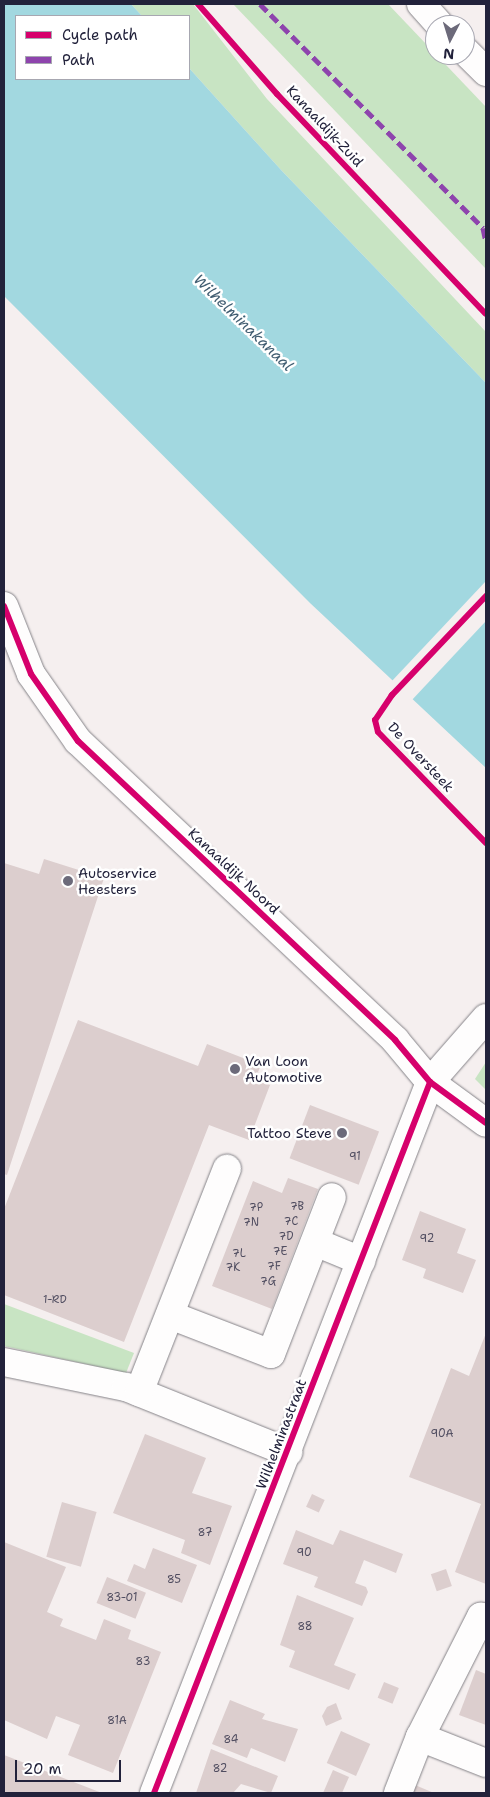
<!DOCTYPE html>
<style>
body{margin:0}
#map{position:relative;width:490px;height:1797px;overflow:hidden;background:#f5efef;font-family:"Shantell Sans",sans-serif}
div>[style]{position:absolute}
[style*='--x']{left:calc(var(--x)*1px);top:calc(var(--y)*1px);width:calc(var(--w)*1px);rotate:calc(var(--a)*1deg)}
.green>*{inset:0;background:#c8e4c3}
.water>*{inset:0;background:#a2d8e0}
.pier>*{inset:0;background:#f5efef}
.building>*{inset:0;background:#dccece;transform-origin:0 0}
.roads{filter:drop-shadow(0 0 1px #858388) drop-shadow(0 0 1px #858388)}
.minor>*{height:28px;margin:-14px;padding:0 14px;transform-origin:14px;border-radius:14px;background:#fefdfd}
.quiet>*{height:5px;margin-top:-2.5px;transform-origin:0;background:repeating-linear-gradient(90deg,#8e44ad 0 10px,transparent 0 15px)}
.cycleway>*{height:6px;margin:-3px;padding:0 3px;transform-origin:3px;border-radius:3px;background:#d6006c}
.dots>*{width:14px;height:14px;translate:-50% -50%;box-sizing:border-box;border:2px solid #fff;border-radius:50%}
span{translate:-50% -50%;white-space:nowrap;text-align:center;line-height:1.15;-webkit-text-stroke:5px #fff;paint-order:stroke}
.number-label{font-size:11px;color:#504d60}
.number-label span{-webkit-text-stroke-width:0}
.street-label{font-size:14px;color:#22223b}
.poi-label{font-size:14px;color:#22223b}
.left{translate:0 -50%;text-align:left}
.right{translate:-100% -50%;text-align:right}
.water-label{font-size:15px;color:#425e72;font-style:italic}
.frame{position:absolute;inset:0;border:5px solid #22223b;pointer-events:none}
.legend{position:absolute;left:15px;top:15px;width:175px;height:65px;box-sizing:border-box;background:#fff;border:1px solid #a7a7b1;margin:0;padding:6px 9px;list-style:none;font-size:15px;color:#22223b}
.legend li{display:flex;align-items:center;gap:10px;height:25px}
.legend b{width:25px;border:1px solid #a7a7b1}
.north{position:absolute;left:425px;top:15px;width:50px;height:50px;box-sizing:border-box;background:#fff;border:1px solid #a7a7b1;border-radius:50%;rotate:185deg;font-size:14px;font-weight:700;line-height:20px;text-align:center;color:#22223b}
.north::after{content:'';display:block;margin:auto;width:18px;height:22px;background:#6c6a7a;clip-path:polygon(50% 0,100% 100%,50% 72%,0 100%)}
.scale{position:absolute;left:15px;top:1760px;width:106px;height:22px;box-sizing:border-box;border:2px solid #22223b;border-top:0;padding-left:6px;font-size:15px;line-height:18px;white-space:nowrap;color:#22223b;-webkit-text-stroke:4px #fff;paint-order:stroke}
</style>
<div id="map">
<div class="green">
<i style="clip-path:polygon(131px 4px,193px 4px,267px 99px,486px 332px,486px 383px,282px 171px,189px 68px,189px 16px,142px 16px)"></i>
<i style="clip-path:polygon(233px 4px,388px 4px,486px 107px,486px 269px)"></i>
<i style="clip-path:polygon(486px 1062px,486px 1090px,475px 1079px)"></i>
<i style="clip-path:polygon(4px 1304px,134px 1353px,126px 1373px,4px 1346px)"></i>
</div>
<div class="water">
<i style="clip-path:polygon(4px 4px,131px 4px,142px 16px,16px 16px,16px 79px,189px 79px,189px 68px,282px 171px,486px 383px,486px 768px,310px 603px,4px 296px)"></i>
</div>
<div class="pier">
<i style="clip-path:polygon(486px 581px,486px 621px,411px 701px,391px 682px)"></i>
</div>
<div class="building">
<i style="clip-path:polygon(44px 859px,104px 878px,7px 1175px,4px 1174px,4px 863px,39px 874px)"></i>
<i style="clip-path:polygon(78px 1020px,198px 1066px,207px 1044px,261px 1065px,258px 1072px,263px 1082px,270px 1085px,249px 1140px,209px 1125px,124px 1342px,4px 1295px,4px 1209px)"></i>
<i style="left:310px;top:1105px;width:74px;height:57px;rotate:21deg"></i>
<i style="clip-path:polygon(288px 1178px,318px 1189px,272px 1309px,212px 1286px,253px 1181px,282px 1193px)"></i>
<i style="clip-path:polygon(420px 1211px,466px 1229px,457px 1253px,476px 1260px,463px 1293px,423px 1278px,426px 1269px,402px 1260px)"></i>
<i style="clip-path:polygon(486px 1333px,486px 1584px,455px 1572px,481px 1504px,409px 1477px,451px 1368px,469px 1376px)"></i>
<i style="clip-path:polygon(145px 1434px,206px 1458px,192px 1493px,232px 1506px,210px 1565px,181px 1553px,185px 1540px,113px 1513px)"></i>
<i style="left:312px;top:1494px;width:14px;height:14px;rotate:25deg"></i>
<i style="left:62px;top:1502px;width:36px;height:57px;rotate:16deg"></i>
<i style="clip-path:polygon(296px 1530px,333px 1545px,340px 1530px,403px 1554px,396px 1573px,364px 1560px,355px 1583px,366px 1587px,368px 1592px,362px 1606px,314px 1587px,318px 1577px,283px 1564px)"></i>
<i style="clip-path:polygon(4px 1542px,66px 1567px,47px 1612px,63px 1619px,60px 1626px,96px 1640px,104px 1619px,131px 1630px,128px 1639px,161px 1652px,113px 1773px,68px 1755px,80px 1725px,56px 1716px,47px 1739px,4px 1720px)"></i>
<i style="clip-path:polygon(153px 1548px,197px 1565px,182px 1603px,127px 1581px,134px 1564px,145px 1569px)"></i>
<i style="left:446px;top:1569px;width:18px;height:16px;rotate:71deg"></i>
<i style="left:107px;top:1577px;width:42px;height:28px;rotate:22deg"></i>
<i style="clip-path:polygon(297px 1595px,354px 1618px,334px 1665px,356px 1674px,349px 1690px,289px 1667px,295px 1651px,280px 1645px)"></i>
<i style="clip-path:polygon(476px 1670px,486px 1674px,486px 1725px,459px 1715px)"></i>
<i style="left:384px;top:1682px;width:16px;height:17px;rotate:22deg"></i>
<i style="clip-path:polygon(230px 1700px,265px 1714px,262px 1719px,298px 1729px,285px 1762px,251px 1748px,247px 1758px,212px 1744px)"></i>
<i style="clip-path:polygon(336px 1703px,342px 1719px,326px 1726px,322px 1716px,327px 1707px)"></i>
<i style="left:341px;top:1731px;width:32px;height:35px;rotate:24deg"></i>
<i style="clip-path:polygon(211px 1749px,278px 1776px,271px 1793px,241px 1784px,233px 1793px,196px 1793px)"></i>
<i style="clip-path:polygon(4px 1755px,102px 1793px,4px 1793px)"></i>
<i style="clip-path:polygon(333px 1770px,349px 1777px,342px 1793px,323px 1793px)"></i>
<i style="clip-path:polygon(415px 1785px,434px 1793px,411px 1793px)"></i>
</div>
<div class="roads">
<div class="minor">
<i style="--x:421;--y:4;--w:28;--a:48"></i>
<i style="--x:465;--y:51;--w:30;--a:45"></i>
<i style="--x:4;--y:606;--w:73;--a:68.3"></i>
<i style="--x:31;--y:674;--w:82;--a:55"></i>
<i style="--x:78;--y:741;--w:436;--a:43.3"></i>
<i style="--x:395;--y:1040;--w:55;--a:50.2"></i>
<i style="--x:430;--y:1082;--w:69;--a:36.2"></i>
<i style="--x:315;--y:1242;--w:50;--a:22.4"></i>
<i style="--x:170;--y:1315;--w:108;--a:21.1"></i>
<i style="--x:271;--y:1354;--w:168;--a:-68.8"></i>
<i style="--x:4;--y:1362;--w:125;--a:11.6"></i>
<i style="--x:126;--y:1387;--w:175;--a:21.9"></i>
<i style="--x:139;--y:1392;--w:240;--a:-68.5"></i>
<i style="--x:420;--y:1737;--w:71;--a:21.5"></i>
<i style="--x:154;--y:1793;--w:763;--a:-68.78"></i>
<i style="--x:430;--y:1082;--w:85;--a:-48.8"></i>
<i style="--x:398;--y:1793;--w:60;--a:-68.6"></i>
<i style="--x:420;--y:1737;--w:135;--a:-63.1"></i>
<i style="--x:481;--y:1617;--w:5;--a:22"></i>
</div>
</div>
<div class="quiet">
<i style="--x:260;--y:4;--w:316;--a:45.1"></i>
<i style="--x:483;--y:228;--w:14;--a:78"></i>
</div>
<div class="cycleway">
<i style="--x:198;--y:4;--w:120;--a:48.7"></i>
<i style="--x:277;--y:94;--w:303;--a:46.5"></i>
<i style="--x:486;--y:596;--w:137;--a:133.5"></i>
<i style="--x:392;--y:695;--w:30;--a:124"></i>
<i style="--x:375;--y:720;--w:12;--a:76"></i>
<i style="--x:378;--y:732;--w:155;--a:45.8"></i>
<i style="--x:4;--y:606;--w:73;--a:68.3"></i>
<i style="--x:31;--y:674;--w:82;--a:55"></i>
<i style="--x:78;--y:741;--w:436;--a:43.3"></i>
<i style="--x:395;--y:1040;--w:55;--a:50.2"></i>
<i style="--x:430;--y:1082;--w:69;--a:36.2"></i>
<i style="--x:154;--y:1793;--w:763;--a:-68.78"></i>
</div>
<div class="dots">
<i style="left:68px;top:881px;background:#6c6a7a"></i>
<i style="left:235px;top:1069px;background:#6c6a7a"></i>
<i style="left:342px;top:1133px;background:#6c6a7a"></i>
</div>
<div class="number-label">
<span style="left:355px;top:1157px">91</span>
<span style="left:297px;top:1207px">7B</span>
<span style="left:256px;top:1208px">7P</span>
<span style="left:291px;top:1222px">7C</span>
<span style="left:251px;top:1223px">7N</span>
<span style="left:286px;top:1237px">7D</span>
<span style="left:427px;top:1239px">92</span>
<span style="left:280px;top:1252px">7E</span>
<span style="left:239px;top:1254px">7L</span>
<span style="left:274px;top:1267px">7F</span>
<span style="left:233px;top:1268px">7K</span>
<span style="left:268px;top:1282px">7G</span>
<span style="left:55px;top:1300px">1-RD</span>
<span style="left:442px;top:1434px">90A</span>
<span style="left:205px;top:1533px">87</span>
<span style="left:304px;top:1553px">90</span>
<span style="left:174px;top:1580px">85</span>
<span style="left:122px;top:1598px">83-01</span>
<span style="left:305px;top:1627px">88</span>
<span style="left:143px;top:1662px">83</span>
<span style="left:117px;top:1721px">81A</span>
<span style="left:231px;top:1740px">84</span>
<span style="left:220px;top:1769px">82</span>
</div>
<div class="street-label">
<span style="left:325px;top:126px;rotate:47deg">Kanaaldijk-Zuid</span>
<span style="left:421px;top:757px;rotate:47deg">De Oversteek</span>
<span style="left:234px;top:871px;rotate:43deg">Kanaaldijk Noord</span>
<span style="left:281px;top:1434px;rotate:-69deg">Wilhelminastraat</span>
</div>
<div class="poi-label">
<span class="left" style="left:78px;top:881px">Autoservice<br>Heesters</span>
<span class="left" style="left:245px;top:1069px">Van Loon<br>Automotive</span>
<span class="right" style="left:332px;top:1133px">Tattoo Steve</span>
</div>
<div class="water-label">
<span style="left:243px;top:323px;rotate:44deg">Wilhelminakanaal</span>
</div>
<div class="frame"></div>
<ul class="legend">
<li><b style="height:6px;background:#d6006c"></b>Cycle path</li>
<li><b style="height:6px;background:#8e44ad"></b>Path</li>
</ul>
<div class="north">N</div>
<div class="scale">20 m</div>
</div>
